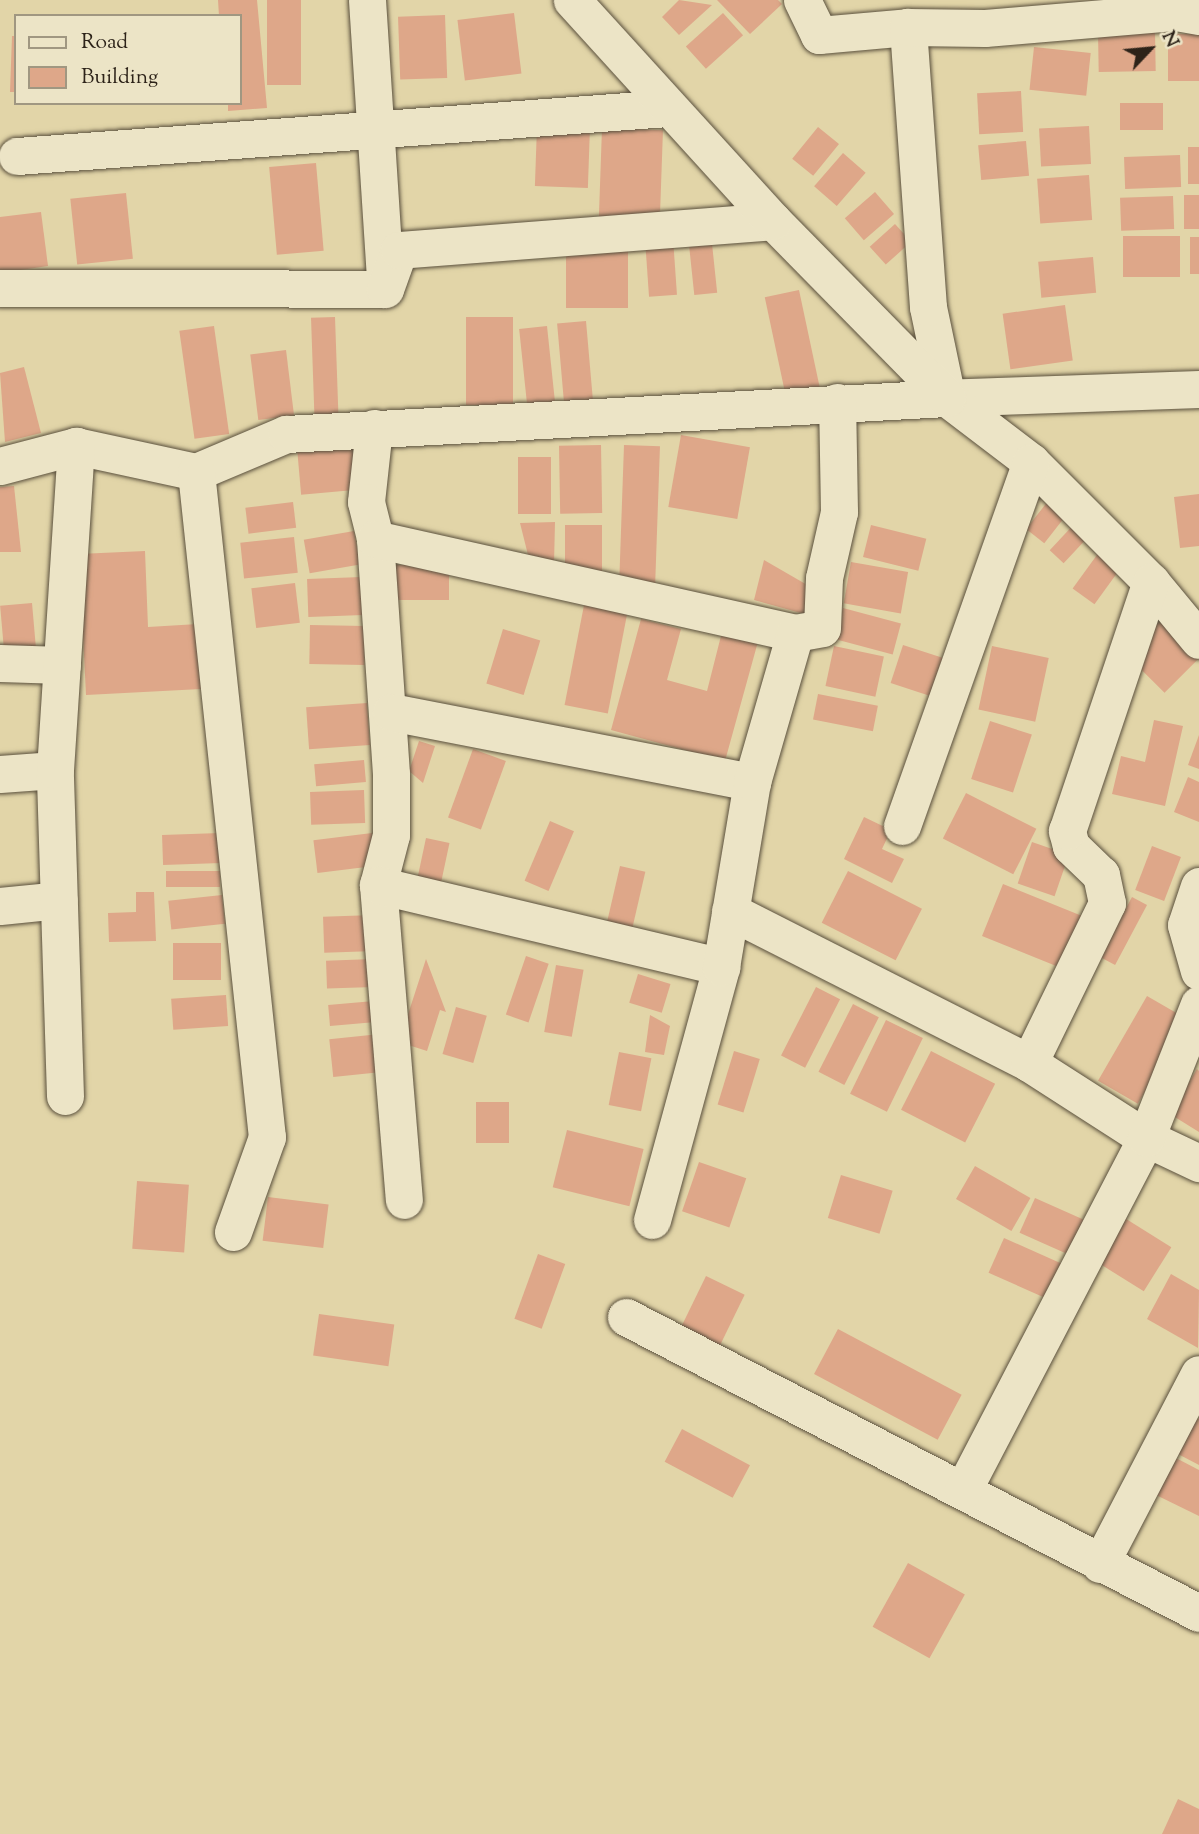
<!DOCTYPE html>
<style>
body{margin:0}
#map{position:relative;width:1199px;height:1834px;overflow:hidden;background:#e2d5a8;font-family:"Sorts Mill Goudy",serif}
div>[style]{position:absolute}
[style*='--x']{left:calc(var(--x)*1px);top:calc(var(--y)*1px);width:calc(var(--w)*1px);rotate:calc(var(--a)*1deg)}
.building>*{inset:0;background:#dea789;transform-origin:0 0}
.roads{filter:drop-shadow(0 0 2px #5a503d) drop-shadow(0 0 2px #5a503d)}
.minor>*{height:37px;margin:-18.5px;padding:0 18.5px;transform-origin:18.5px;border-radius:18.5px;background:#ece4c6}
span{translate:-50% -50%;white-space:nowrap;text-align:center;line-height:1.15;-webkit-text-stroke:7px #ece4c6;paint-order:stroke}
.legend{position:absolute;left:14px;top:14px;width:228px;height:91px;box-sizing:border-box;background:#ece4c6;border:2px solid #a09781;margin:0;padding:9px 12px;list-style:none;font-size:21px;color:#2d2319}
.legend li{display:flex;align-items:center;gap:14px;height:35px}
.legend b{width:35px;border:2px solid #a09781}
.north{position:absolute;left:1115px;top:14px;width:70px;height:70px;-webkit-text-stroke:5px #ece4c6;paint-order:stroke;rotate:64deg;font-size:19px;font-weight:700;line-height:28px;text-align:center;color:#2d2319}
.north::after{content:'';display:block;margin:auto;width:24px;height:32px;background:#2d2319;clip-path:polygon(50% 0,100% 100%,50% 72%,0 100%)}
</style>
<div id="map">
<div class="building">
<i style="clip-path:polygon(218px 0,257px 0,267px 108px,228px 111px,228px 103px,240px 103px,240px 16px,219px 16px)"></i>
<i style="left:267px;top:0;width:34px;height:85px"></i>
<i style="clip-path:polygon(679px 0,712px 5px,679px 35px,662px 17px)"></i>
<i style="clip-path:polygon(717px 0,778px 0,782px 4px,750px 34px)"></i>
<i style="left:514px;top:13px;width:61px;height:57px;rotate:83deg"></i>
<i style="left:723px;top:13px;width:30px;height:50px;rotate:48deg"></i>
<i style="left:445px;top:15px;width:63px;height:47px;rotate:88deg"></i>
<i style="left:1155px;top:31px;width:40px;height:57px;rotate:89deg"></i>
<i style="left:1199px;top:34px;width:47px;height:31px;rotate:90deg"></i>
<i style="clip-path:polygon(12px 36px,16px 36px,16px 92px,10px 92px)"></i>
<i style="left:1034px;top:47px;width:57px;height:43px;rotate:6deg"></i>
<i style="left:1021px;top:91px;width:41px;height:44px;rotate:87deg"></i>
<i style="left:1163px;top:103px;width:27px;height:43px;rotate:90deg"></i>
<i style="left:1089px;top:126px;width:38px;height:50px;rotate:87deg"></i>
<i style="left:590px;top:127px;width:61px;height:53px;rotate:92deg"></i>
<i style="left:818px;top:127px;width:27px;height:41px;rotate:39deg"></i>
<i style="left:602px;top:128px;width:61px;height:89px;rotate:2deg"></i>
<i style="left:1026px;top:141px;width:35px;height:48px;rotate:85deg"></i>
<i style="left:1188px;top:147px;width:11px;height:37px"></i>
<i style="left:843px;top:153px;width:30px;height:44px;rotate:41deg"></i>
<i style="left:1180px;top:155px;width:32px;height:56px;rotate:88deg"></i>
<i style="left:316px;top:163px;width:88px;height:47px;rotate:85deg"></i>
<i style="left:1089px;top:175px;width:45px;height:52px;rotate:86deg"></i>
<i style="left:875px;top:192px;width:29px;height:40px;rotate:49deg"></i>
<i style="left:126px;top:193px;width:66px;height:56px;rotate:84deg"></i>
<i style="left:1184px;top:195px;width:15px;height:34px"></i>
<i style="left:1173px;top:196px;width:33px;height:53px;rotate:88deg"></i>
<i style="clip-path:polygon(41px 212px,48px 266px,0 273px,0 217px)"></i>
<i style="left:895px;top:224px;width:24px;height:34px;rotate:48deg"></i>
<i style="left:711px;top:234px;width:59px;height:23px;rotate:84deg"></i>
<i style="left:1123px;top:236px;width:57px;height:41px"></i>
<i style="left:1190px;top:237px;width:9px;height:37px"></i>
<i style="left:673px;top:238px;width:57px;height:28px;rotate:86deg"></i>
<i style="left:566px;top:251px;width:62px;height:57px"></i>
<i style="left:1093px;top:257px;width:36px;height:55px;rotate:85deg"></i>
<i style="left:799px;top:290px;width:99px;height:35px;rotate:78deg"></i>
<i style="left:1065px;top:305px;width:56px;height:63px;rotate:82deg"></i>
<i style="left:335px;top:317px;width:97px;height:24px;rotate:88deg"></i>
<i style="left:466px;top:317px;width:47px;height:88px"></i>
<i style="left:586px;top:321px;width:87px;height:29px;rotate:85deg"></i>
<i style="left:214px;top:326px;width:109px;height:35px;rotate:82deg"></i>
<i style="left:547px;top:326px;width:81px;height:28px;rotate:84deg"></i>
<i style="left:286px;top:350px;width:66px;height:36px;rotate:83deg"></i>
<i style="clip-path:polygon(24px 367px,41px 433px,5px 442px,0 373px)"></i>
<i style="left:681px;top:435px;width:70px;height:73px;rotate:10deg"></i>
<i style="left:353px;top:445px;width:45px;height:56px;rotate:85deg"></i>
<i style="left:601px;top:445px;width:68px;height:42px;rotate:89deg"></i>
<i style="left:624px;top:445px;width:36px;height:139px;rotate:2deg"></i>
<i style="left:518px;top:457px;width:33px;height:57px"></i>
<i style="clip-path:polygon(14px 486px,21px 552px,0 552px,0 487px)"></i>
<i style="clip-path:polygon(1199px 494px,1199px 546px,1180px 548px,1174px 497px)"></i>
<i style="left:1052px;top:496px;width:23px;height:42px;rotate:38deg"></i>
<i style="left:293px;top:502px;width:26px;height:48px;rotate:83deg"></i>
<i style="left:1077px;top:521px;width:19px;height:40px;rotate:43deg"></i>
<i style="clip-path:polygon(555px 522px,554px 564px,530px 563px,520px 523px)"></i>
<i style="left:565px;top:525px;width:37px;height:51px"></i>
<i style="left:871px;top:525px;width:57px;height:33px;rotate:14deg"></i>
<i style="left:354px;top:531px;width:34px;height:51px;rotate:80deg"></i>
<i style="left:294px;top:537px;width:36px;height:54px;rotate:84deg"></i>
<i style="left:1102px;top:548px;width:27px;height:50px;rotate:36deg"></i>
<i style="clip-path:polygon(145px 551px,148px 627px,198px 624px,201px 689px,86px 695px,79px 554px)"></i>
<i style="clip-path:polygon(764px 560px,809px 586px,815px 617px,754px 600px)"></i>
<i style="left:851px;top:562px;width:58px;height:42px;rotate:10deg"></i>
<i style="left:449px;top:565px;width:35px;height:62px;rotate:90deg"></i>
<i style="left:362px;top:577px;width:38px;height:55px;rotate:88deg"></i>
<i style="left:295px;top:583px;width:40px;height:44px;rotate:83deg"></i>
<i style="left:585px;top:600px;width:44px;height:107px;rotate:11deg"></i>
<i style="left:32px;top:603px;width:47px;height:32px;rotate:85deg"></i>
<i style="left:843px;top:608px;width:60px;height:32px;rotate:15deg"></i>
<i style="clip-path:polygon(641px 619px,681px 629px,667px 680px,707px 691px,723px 628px,759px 638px,725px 761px,611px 730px)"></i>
<i style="left:1161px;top:620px;width:54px;height:49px;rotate:45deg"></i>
<i style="left:310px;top:625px;width:55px;height:39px;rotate:1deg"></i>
<i style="left:503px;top:629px;width:39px;height:57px;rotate:17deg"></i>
<i style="left:903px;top:645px;width:48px;height:40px;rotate:18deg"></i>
<i style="left:834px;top:646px;width:51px;height:41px;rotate:12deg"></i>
<i style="left:992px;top:646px;width:58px;height:65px;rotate:12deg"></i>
<i style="left:818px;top:694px;width:61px;height:26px;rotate:11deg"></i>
<i style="left:367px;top:703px;width:42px;height:61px;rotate:86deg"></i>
<i style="clip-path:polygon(1154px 720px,1183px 726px,1165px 806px,1112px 794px,1121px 756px,1145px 762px)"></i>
<i style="left:990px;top:721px;width:44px;height:61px;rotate:18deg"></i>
<i style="clip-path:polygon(1199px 735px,1199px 769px,1188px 765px)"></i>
<i style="clip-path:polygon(419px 741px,435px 746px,423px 783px,409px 771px)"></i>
<i style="left:473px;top:749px;width:35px;height:73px;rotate:20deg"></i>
<i style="left:364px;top:760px;width:22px;height:50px;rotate:85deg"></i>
<i style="clip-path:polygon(1188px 777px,1199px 782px,1199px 822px,1174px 812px)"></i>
<i style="left:364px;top:790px;width:33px;height:54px;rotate:88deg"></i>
<i style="left:966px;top:793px;width:79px;height:51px;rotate:27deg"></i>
<i style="clip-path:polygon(864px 817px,891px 830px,882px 849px,904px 859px,892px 883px,844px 859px)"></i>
<i style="left:550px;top:821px;width:26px;height:65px;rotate:23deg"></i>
<i style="left:220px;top:833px;width:30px;height:58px;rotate:88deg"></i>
<i style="left:372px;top:833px;width:33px;height:59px;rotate:83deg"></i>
<i style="left:426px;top:838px;width:24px;height:44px;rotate:12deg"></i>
<i style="left:1032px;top:842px;width:39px;height:44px;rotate:19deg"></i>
<i style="left:1152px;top:846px;width:31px;height:47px;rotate:21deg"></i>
<i style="left:620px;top:866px;width:26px;height:58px;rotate:13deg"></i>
<i style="left:220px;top:871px;width:16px;height:54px;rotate:90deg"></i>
<i style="left:848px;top:871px;width:83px;height:58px;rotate:27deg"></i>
<i style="left:1003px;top:884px;width:86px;height:56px;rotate:22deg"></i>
<i style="clip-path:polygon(136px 892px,154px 892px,156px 941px,109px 942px,108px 913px,136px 912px)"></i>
<i style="left:222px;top:895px;width:29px;height:54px;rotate:84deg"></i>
<i style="left:1132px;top:897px;width:17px;height:68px;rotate:28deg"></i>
<i style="left:374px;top:915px;width:36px;height:51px;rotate:88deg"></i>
<i style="left:173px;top:943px;width:48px;height:37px"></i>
<i style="left:526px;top:956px;width:24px;height:62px;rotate:19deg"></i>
<i style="left:373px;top:959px;width:28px;height:47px;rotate:88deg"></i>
<i style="clip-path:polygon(426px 959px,446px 1012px,440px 1010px,427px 1051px,399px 1042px)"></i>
<i style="left:556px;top:965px;width:28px;height:68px;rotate:10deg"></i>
<i style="left:638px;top:974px;width:34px;height:30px;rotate:17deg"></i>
<i style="left:816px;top:987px;width:27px;height:77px;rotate:27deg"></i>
<i style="left:226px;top:995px;width:31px;height:55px;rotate:86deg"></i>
<i style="left:1147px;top:996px;width:46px;height:98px;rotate:30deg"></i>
<i style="left:374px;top:1001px;width:21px;height:46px;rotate:85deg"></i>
<i style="left:853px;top:1004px;width:29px;height:76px;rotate:27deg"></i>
<i style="left:456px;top:1007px;width:32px;height:49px;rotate:16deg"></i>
<i style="clip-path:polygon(650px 1015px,670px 1026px,664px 1055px,645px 1052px)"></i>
<i style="left:886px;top:1020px;width:41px;height:82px;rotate:26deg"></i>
<i style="left:380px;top:1034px;width:38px;height:51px;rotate:84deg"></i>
<i style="left:734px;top:1051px;width:27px;height:56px;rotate:17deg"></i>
<i style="left:931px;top:1051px;width:72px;height:66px;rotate:27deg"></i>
<i style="left:619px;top:1052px;width:33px;height:54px;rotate:11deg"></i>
<i style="clip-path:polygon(1197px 1069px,1199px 1071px,1199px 1132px,1170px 1114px)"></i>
<i style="left:476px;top:1102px;width:33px;height:41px"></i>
<i style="left:567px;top:1130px;width:79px;height:59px;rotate:14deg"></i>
<i style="left:699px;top:1162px;width:50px;height:52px;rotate:19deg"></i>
<i style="left:975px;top:1166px;width:64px;height:38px;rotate:30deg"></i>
<i style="left:841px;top:1175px;width:54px;height:45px;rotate:17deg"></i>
<i style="left:137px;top:1181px;width:52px;height:68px;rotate:4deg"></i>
<i style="left:268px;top:1197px;width:61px;height:44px;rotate:7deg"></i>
<i style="left:1035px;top:1198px;width:64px;height:38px;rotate:24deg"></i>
<i style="left:1123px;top:1217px;width:57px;height:52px;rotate:32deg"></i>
<i style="left:1004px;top:1238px;width:64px;height:38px;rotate:24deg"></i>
<i style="left:538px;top:1254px;width:29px;height:69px;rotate:20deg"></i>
<i style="clip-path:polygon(1171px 1274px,1199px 1290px,1198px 1348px,1147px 1319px)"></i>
<i style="left:706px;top:1276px;width:43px;height:60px;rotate:26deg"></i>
<i style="left:319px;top:1314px;width:76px;height:42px;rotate:8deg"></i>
<i style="left:838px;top:1329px;width:140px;height:51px;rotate:28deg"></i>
<i style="clip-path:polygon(1196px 1417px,1199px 1419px,1199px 1465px,1178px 1454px)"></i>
<i style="left:682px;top:1429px;width:77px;height:37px;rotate:28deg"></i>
<i style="clip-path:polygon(1174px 1457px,1199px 1470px,1199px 1516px,1156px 1495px)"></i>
<i style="left:908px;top:1563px;width:65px;height:73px;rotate:29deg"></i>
<i style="clip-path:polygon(1178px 1799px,1199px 1809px,1199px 1834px,1162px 1834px)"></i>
</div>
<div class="roads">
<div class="minor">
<i style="--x:367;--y:0;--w:283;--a:86.3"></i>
<i style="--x:802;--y:0;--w:39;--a:64"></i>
<i style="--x:819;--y:35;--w:89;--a:-5.1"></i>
<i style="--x:17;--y:156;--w:653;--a:-4.22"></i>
<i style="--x:0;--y:288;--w:385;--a:0.1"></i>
<i style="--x:385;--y:289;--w:41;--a:-70.3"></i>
<i style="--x:399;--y:250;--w:375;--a:-4.4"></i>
<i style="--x:1199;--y:389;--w:252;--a:178"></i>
<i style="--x:947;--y:398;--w:106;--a:37.3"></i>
<i style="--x:1031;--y:462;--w:170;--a:45"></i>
<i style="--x:1151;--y:582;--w:75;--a:50.4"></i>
<i style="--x:947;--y:398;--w:93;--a:-101.8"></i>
<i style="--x:928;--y:307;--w:281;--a:-94.1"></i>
<i style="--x:908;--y:27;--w:77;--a:0.7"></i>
<i style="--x:985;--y:28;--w:192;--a:-4.8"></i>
<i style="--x:1176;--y:12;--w:23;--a:10"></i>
<i style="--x:374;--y:428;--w:74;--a:96.2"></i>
<i style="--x:366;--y:502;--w:38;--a:76"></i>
<i style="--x:375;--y:539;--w:236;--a:86.1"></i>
<i style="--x:391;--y:774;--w:61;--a:90"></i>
<i style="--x:391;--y:835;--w:52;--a:104.6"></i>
<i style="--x:378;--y:885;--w:316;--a:85.3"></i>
<i style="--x:0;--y:466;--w:79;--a:-14.7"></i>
<i style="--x:76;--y:446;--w:123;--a:12.2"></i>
<i style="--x:196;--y:472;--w:98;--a:-22.9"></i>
<i style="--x:286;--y:434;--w:662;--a:-3.12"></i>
<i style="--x:947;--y:398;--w:248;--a:-134.5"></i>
<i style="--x:773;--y:221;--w:299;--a:-132.3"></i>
<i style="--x:196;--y:472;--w:669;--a:83.91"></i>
<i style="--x:267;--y:1137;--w:101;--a:109.7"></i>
<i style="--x:375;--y:539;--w:430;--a:12.6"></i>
<i style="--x:0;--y:663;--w:62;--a:1.8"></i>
<i style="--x:391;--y:712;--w:368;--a:11"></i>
<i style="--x:0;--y:774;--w:55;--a:-4.2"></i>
<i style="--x:902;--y:826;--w:386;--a:-70.5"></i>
<i style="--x:378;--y:885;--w:353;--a:13.4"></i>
<i style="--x:1199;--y:886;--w:41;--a:108.4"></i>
<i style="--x:1186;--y:925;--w:48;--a:74.2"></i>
<i style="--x:0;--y:906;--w:59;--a:-5.8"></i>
<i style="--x:730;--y:911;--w:335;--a:26.9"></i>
<i style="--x:1029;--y:1063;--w:139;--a:32.7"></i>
<i style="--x:1146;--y:1138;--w:59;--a:25.3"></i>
<i style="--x:1029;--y:1063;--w:178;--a:-64"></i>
<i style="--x:1107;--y:903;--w:29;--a:-102"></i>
<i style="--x:1101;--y:875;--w:42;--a:-136"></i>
<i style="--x:1071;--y:846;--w:16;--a:-105"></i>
<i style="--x:1067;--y:831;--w:263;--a:-71.4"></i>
<i style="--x:65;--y:1096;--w:326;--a:-91.8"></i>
<i style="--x:55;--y:770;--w:325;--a:-86.3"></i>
<i style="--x:652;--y:1220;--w:262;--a:-74.7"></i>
<i style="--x:721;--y:967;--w:188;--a:-80.5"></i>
<i style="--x:752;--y:782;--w:155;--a:-73.9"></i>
<i style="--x:795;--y:633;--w:27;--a:-10"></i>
<i style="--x:822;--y:628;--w:50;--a:-87.7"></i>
<i style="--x:824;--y:578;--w:68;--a:-77.2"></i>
<i style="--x:839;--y:512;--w:110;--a:-91"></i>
<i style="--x:626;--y:1317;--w:645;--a:27.32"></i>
<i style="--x:963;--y:1490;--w:397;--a:-62.5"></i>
<i style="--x:1146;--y:1138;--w:144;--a:-68.4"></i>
<i style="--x:1100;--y:1564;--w:214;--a:-62.5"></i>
</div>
</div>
<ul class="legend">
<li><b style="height:9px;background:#ece4c6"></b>Road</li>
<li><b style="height:19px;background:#dea789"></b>Building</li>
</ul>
<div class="north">N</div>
</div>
